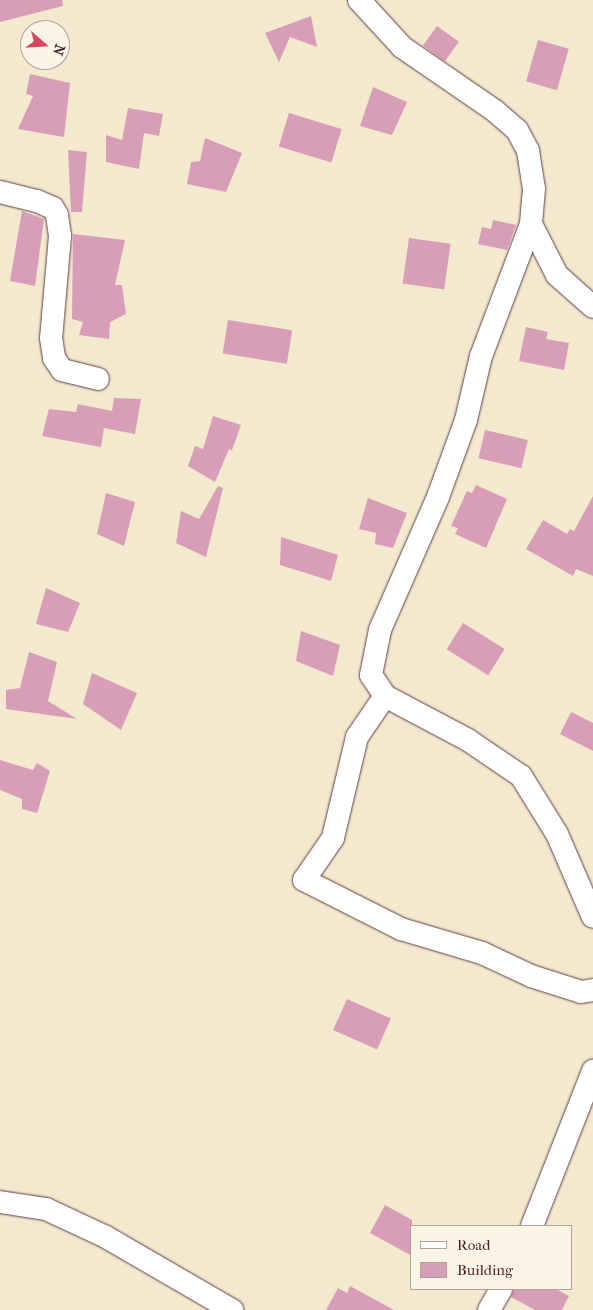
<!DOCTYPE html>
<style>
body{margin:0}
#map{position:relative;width:593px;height:1310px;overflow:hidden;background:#f3e9cf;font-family:"IM FELL French Canon",serif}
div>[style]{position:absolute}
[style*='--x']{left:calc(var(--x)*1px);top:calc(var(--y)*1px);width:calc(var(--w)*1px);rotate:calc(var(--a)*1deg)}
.building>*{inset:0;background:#d99eb7;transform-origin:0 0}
.roads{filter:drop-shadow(0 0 1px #633d44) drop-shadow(0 0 1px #633d44)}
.minor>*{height:22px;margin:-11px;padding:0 11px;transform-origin:11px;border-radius:11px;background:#fff}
span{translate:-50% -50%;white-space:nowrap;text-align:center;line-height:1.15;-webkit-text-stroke:4px #fcf5e5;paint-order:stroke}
.legend{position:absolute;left:410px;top:1225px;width:162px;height:65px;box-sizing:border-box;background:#fcf5e5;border:1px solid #b59f9b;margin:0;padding:6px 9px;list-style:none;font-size:15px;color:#4a1f2b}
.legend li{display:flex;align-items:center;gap:10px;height:25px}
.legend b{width:25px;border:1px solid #b59f9b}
.north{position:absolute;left:20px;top:20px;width:50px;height:50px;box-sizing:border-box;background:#fcf5e5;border:1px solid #b59f9b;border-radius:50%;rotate:109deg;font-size:14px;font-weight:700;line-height:20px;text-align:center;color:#4a1f2b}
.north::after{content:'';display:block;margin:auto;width:18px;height:22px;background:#d1495b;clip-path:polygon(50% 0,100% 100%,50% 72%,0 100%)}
</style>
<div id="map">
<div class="building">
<i style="clip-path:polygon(0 0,62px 0,63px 6px,0 22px)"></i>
<i style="clip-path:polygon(311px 16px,317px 47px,290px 37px,279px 62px,265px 33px)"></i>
<i style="left:437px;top:26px;width:27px;height:24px;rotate:36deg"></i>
<i style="left:538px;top:40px;width:32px;height:43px;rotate:16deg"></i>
<i style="clip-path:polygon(30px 74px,70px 83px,64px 137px,18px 129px,33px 96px,26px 94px)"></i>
<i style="clip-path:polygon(373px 87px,407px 102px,392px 135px,360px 126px)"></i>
<i style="clip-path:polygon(128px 108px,163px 114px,159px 136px,144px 133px,139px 169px,106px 162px,106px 135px,122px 140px)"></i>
<i style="left:289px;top:113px;width:55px;height:35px;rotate:17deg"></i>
<i style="clip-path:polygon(205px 138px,242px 153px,226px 192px,187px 184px,191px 162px,200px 161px)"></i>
<i style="clip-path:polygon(68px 150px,87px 152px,82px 212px,71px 212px)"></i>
<i style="clip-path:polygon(22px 211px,44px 219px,35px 286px,10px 281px)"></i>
<i style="clip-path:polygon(493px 220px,516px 225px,507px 250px,478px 244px,482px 227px,491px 229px)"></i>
<i style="clip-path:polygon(73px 234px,125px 240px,115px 285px,122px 285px,126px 314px,110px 322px,109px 339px,79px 335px,83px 322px,72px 319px)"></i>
<i style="left:409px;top:238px;width:42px;height:46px;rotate:8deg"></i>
<i style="left:228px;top:320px;width:65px;height:34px;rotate:9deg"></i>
<i style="clip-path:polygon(526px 327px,548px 332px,546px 339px,569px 343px,564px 370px,519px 361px)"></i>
<i style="clip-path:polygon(114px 398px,141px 399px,135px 434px,104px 428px,101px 447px,42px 436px,49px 409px,76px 412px,78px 404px,112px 411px)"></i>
<i style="clip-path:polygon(213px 416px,241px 425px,232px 450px,229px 449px,215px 482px,188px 466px,195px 446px,203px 449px)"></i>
<i style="left:485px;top:430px;width:44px;height:29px;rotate:13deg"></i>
<i style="clip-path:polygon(476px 485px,507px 499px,486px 548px,455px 534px,458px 528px,451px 526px,467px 491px,472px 493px)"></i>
<i style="clip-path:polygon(218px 486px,223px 488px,206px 557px,176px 543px,181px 511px,199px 519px)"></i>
<i style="clip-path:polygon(106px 493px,135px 502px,124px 546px,97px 534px)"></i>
<i style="clip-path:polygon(593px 496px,593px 576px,576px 569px,573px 576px,526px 549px,543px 520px,567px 534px,570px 529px,574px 531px)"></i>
<i style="clip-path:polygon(368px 498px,407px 513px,393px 548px,375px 544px,376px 533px,359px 529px)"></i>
<i style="clip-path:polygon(281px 537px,338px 555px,331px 581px,280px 565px)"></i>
<i style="clip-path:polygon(46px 588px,80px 603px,68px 632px,36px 624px)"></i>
<i style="left:463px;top:623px;width:49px;height:31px;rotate:32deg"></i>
<i style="clip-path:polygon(301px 631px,340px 645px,333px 676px,296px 661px)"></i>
<i style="clip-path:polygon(29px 652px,57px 662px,48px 701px,77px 719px,6px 709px,6px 690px,20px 688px)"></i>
<i style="clip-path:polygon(92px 673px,137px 693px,121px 730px,83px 704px)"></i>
<i style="clip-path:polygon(571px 712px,593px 723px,593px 751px,560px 734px)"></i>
<i style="clip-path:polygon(0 760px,33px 770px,37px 763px,50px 771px,37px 813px,22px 809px,22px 799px,0 790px)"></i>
<i style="left:347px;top:999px;width:48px;height:34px;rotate:24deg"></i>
<i style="clip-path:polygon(385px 1205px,412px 1220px,412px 1256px,370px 1233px)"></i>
<i style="clip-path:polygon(350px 1286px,394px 1310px,326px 1310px,338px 1288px,347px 1293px)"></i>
<i style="clip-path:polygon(514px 1289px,556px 1289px,569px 1296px,562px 1310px,535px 1310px,511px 1297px)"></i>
</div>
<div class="roads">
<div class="minor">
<i style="--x:359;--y:0;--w:64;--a:47.5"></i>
<i style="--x:402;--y:47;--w:113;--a:34.5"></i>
<i style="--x:495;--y:111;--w:29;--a:41"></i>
<i style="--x:517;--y:130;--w:24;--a:62"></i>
<i style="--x:528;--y:151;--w:38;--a:81"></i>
<i style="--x:534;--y:189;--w:35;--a:95"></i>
<i style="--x:531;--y:224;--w:141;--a:110.7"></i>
<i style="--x:481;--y:356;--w:66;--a:103.2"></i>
<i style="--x:466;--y:420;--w:82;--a:110"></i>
<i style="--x:438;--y:497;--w:145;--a:113.6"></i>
<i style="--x:380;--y:630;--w:46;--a:101.3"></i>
<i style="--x:371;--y:675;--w:25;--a:56"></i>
<i style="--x:385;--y:696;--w:94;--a:27.9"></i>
<i style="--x:468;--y:740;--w:64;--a:34.2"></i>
<i style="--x:521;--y:776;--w:68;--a:58.2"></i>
<i style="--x:557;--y:834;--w:90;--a:66.6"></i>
<i style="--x:0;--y:192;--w:38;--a:14"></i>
<i style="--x:37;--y:201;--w:17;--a:24"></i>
<i style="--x:53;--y:208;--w:8;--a:60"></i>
<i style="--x:57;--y:215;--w:21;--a:82"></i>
<i style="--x:60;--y:236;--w:102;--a:95"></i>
<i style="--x:51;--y:338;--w:20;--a:81"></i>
<i style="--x:54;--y:358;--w:14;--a:56"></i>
<i style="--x:62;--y:370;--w:37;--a:14"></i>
<i style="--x:531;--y:224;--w:57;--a:63"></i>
<i style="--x:557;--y:275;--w:48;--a:41.6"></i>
<i style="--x:385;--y:696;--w:50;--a:124.3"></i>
<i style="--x:357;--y:737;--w:104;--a:103.4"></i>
<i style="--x:333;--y:838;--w:51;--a:124.6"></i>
<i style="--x:304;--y:880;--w:109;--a:26.8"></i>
<i style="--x:401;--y:929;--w:84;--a:16.5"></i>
<i style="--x:482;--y:953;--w:54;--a:25.1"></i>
<i style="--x:531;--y:976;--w:52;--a:17.7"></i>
<i style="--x:581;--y:992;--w:12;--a:-9"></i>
<i style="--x:0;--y:1202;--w:47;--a:8.7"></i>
<i style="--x:46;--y:1209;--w:66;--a:25"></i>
<i style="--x:106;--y:1237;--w:146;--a:30.1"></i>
<i style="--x:532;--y:1226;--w:167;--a:-68.5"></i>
<i style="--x:489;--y:1310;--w:24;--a:-60"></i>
</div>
</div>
<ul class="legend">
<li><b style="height:6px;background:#fff"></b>Road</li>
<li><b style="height:14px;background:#d99eb7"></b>Building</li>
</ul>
<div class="north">N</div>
</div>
